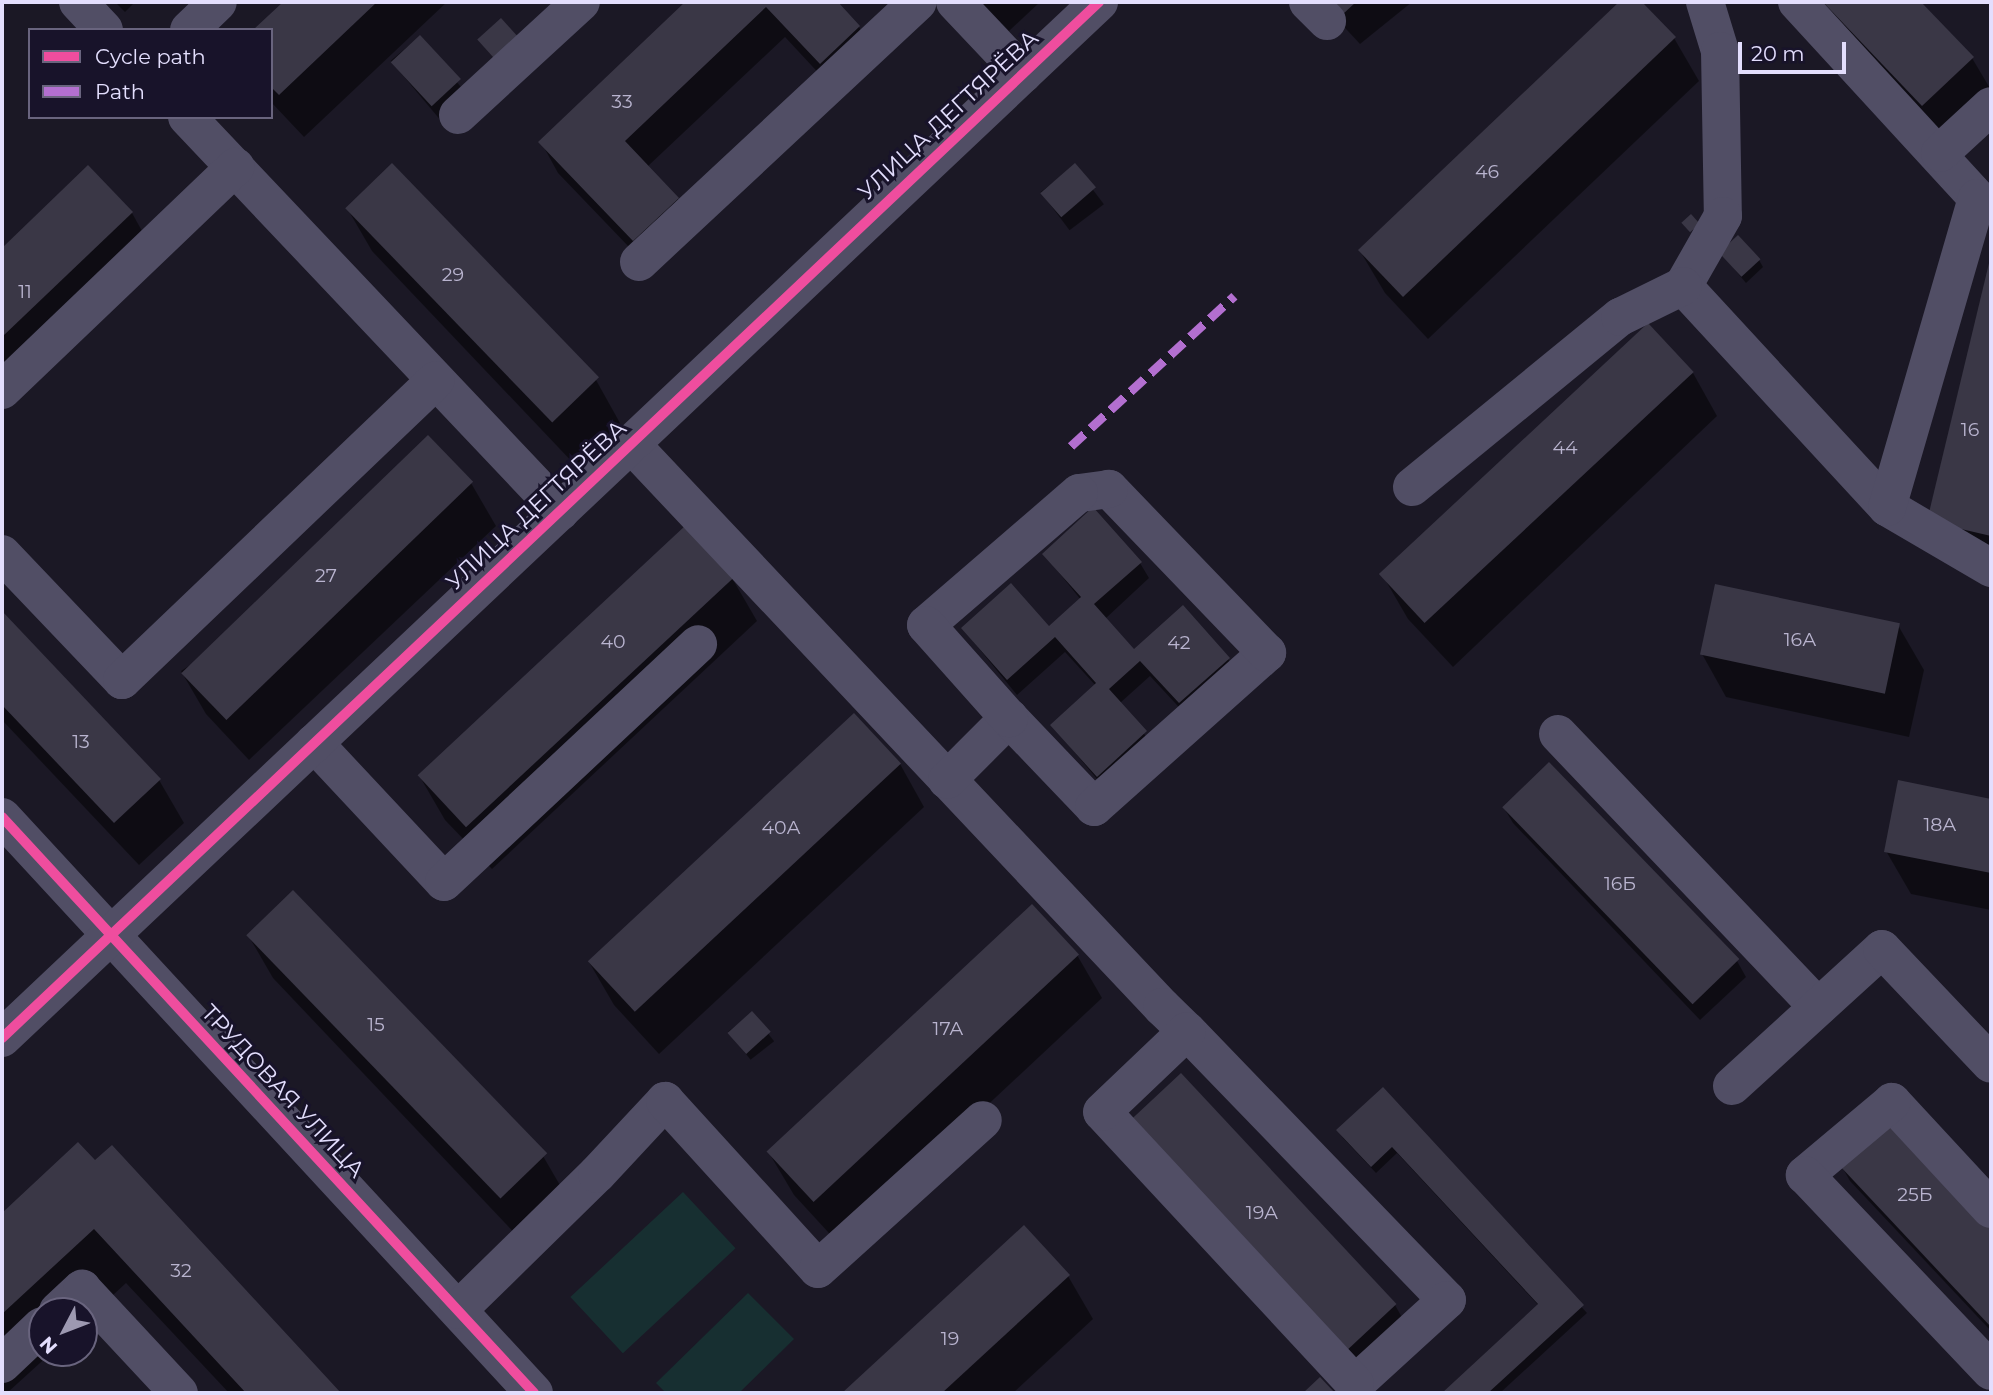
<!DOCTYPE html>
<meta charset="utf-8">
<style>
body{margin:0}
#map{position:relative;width:1993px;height:1395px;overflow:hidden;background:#1b1825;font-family:Montserrat,sans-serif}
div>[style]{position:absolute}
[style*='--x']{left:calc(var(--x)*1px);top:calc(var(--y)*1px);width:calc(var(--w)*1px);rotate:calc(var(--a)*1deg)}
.green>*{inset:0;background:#172f31;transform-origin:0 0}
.shadow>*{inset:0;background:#0007;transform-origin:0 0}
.building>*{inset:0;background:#3a3746;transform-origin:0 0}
.minor>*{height:38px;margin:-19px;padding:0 19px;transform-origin:19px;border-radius:19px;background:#514e65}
.quiet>*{height:9px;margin-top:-4.5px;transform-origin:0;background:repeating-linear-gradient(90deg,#b36fd0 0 18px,transparent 0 27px)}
.cycleway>*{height:10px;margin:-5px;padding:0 5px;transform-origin:5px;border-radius:5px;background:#ef4d9e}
span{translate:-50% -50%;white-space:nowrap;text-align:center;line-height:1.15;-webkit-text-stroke:6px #18132a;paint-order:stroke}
.number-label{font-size:19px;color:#b9b4cf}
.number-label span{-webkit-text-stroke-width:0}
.street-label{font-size:23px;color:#e3defd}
.frame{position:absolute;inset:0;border:4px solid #e3defd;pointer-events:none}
.legend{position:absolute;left:28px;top:28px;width:245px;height:91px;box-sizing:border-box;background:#18132a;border:2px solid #69647e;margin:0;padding:9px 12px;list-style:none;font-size:21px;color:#e3defd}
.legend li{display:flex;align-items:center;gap:14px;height:35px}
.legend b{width:35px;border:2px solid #69647e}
.north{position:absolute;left:28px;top:1297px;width:70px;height:70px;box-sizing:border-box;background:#18132a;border:2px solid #69647e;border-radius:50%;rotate:228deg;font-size:19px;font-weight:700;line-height:28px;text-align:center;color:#e3defd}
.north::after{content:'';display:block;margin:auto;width:24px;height:32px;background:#9d99b1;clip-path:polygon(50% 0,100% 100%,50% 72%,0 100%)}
.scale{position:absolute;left:1738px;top:42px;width:108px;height:32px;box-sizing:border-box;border:4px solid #e3defd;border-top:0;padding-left:9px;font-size:21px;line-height:24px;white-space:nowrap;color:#e3defd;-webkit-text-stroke:5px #18132a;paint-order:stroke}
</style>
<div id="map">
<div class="green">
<i style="left:683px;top:1192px;width:77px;height:154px;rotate:47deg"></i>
<i style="clip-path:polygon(748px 1293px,794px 1339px,739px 1393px,666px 1393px,656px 1383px)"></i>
</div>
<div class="shadow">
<i style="clip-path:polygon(115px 2px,135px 2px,125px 12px)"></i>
<i style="clip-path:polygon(285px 2px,447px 2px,304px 137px,271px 102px,271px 30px,256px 30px)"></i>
<i style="clip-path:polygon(688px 2px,835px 2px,859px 27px,877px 58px,838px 94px,785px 37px,647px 167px,678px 199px,695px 230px,652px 271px,558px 173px,541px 142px)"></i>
<i style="clip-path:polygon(981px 2px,1040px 2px,1009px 31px)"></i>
<i style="clip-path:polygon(1321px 2px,1412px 2px,1360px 44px)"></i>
<i style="clip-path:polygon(1621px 2px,1640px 2px,1674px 38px,1699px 81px,1428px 339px,1385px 293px,1360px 251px)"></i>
<i style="clip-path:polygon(1808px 2px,1919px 2px,1972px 58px,1991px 90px,1948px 148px)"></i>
<i style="left:419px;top:37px;width:77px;height:37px;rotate:50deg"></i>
<i style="clip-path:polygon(392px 165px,596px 380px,620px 423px,576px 466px,372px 251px,347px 208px)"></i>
<i style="left:1075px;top:166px;width:48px;height:43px;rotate:53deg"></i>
<i style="clip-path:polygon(88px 168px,132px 213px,156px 256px,2px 403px,2px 250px)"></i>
<i style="clip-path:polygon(1721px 253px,1759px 260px,1763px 267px,1746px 283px)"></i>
<i style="clip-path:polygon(1991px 262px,1991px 573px,1928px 520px)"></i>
<i style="clip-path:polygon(1693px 373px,1717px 416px,1453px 667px,1408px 619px,1383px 576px)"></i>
<i style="clip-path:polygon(471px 483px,496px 526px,249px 760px,206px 714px,181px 671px)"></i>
<i style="clip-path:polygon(1044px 554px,1140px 563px,1149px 578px,1105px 619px,1134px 651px,1228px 659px,1237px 674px,1189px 718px,1150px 676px,1120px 703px,1155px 748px,1107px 791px,1052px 725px,1096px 686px,1065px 652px,1017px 695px,963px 629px,1049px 628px,1081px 600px)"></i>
<i style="clip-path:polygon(732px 578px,757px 621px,492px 869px,445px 820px,420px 777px)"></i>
<i style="clip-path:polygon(2px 613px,159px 780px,184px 823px,139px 865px,2px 720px)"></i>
<i style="clip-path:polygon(1899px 627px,1924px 670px,1909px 737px,1726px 697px,1702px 654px)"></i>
<i style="clip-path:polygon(854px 716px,900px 764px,924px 807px,659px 1054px,614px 1005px,589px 962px)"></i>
<i style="clip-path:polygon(1899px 782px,1991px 800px,1991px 910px,1911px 894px,1886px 851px)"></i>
<i style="clip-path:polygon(1504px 808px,1737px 961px,1746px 977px,1700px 1020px,1513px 823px)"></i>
<i style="clip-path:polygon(248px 935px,543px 1156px,568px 1199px,523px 1242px,273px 978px)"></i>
<i style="clip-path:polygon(1077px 955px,1102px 998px,839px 1244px,794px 1195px,769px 1153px)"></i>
<i style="left:752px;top:1013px;width:36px;height:30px;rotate:52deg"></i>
<i style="clip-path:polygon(1383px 1089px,1587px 1313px,1500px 1393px,1444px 1393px,1539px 1306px,1397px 1153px,1376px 1173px,1343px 1138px,1338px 1130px)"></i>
<i style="clip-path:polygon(1889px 1120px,1991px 1229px,1991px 1331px,1850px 1181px,1841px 1165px)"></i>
<i style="clip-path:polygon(1140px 1138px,1395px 1305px,1404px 1321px,1353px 1367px)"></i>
<i style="clip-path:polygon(78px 1144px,95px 1163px,111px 1148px,339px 1393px,229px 1393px,126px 1283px,84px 1322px,84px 1311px,42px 1311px,42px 1353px,51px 1353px,7px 1393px,2px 1393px,2px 1215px)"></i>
<i style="clip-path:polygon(1024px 1227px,1068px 1276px,1093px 1319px,1013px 1393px,844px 1393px)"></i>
</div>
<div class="building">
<i style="clip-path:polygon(283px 2px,377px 2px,279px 95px,271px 87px,271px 30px,253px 30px)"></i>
<i style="clip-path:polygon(685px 2px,838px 2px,860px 26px,820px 64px,766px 7px,625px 141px,679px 198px,633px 241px,538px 142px)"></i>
<i style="clip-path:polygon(1330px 2px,1356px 2px,1342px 15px)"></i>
<i style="clip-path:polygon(1619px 2px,1642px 2px,1676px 37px,1403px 297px,1358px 250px)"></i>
<i style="clip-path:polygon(1823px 2px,1921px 2px,1974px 57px,1922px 106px)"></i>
<i style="left:501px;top:18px;width:27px;height:32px;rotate:48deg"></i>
<i style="left:420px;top:35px;width:60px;height:40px;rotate:47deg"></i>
<i style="left:392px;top:163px;width:298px;height:65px;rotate:46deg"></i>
<i style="left:1075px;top:163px;width:32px;height:46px;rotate:49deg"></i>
<i style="clip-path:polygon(88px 165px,133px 212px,2px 337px,2px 248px)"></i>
<i style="left:1691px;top:214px;width:13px;height:13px;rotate:48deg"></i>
<i style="left:1738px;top:235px;width:33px;height:26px;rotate:47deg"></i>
<i style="clip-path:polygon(1990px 259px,1991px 259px,1991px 536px,1927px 521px)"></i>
<i style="left:1648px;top:323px;width:67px;height:368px;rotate:47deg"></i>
<i style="left:428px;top:435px;width:65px;height:343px;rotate:46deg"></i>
<i style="clip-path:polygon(1093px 507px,1142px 562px,1094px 604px,1134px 649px,1183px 605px,1230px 658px,1179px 703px,1140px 661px,1109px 689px,1147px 731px,1097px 777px,1050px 725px,1096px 683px,1055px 637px,1007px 680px,961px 628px,1011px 583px,1049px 626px,1081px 597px,1042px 554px)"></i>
<i style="left:686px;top:525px;width:71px;height:367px;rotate:47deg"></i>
<i style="left:1715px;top:584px;width:189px;height:72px;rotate:12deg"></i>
<i style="clip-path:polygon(2px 611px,161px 779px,114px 823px,2px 705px)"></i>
<i style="left:854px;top:713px;width:69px;height:364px;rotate:47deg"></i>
<i style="left:1549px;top:762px;width:274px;height:65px;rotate:46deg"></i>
<i style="clip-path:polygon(1898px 780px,1991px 799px,1991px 873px,1884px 852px)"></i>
<i style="left:293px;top:890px;width:366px;height:65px;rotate:46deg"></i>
<i style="left:1032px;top:904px;width:69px;height:363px;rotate:47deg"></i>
<i style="left:752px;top:1011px;width:28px;height:33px;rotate:48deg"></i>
<i style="left:1181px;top:1073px;width:316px;height:71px;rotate:47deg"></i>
<i style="clip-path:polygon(1383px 1087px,1584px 1305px,1488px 1393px,1442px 1393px,1538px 1304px,1392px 1147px,1371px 1167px,1336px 1130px)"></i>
<i style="clip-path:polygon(1889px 1117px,1991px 1226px,1991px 1327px,1839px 1165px)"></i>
<i style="clip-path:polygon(78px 1142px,95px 1160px,112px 1145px,341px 1393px,246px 1393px,94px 1229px,2px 1314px,2px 1213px)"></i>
<i style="clip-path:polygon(1024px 1225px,1070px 1275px,942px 1393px,842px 1393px)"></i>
<i style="clip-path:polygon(1320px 1377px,1335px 1393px,1303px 1393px)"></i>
</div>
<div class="minor">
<i style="--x:78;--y:2;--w:38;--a:47"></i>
<i style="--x:955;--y:2;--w:99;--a:46.6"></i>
<i style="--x:1308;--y:2;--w:27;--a:45"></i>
<i style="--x:1705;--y:2;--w:51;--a:73"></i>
<i style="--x:1720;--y:51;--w:165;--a:89"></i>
<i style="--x:1723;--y:216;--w:81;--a:119.7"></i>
<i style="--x:1683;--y:286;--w:301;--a:47.3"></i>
<i style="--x:1887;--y:507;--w:121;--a:30.4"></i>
<i style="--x:1797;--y:2;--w:266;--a:47.4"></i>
<i style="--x:1977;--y:198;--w:322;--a:106.2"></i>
<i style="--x:189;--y:30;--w:40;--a:-44"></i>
<i style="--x:458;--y:115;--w:167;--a:-42.6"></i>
<i style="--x:187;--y:117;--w:543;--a:46.57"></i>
<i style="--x:1940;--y:153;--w:69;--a:-42.7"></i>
<i style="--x:639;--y:262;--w:381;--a:-43"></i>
<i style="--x:2;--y:390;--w:323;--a:-43.7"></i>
<i style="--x:631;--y:444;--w:774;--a:46.68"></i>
<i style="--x:1162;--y:1007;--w:35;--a:44"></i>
<i style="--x:1187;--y:1031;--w:374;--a:46"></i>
<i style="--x:1447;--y:1300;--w:125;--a:137.6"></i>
<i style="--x:1355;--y:1384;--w:371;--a:-132.9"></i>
<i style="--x:1102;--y:1112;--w:117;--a:-43.6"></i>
<i style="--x:1412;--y:487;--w:269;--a:-39.3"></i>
<i style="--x:1620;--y:317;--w:70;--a:-26.2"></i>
<i style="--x:2;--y:554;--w:174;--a:46.4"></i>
<i style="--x:122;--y:680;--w:434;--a:-43.7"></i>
<i style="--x:1558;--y:734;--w:377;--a:46.4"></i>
<i style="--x:314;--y:743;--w:190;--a:46.9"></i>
<i style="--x:444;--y:882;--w:348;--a:-43.1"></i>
<i style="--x:947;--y:780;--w:88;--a:-45"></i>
<i style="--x:1009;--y:718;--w:123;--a:46.3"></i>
<i style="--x:1094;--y:807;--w:232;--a:-41.7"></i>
<i style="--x:1267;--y:653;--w:228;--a:-133.9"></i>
<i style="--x:1109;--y:489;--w:30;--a:172"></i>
<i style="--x:1079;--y:493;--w:202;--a:139.2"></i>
<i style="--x:926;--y:625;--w:125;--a:48.3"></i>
<i style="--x:2;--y:817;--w:784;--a:47.27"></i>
<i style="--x:2;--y:1038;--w:1509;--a:-43.36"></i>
<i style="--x:1732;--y:1086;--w:203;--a:-42.4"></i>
<i style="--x:1882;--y:949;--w:158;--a:46.5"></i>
<i style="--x:1991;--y:1209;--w:146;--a:-132.8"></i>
<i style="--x:1892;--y:1102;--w:114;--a:140"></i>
<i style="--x:1805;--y:1175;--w:270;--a:46.5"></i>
<i style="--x:458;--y:1310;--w:194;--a:-44.4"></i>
<i style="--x:597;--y:1174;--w:100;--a:-47"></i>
<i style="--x:665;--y:1101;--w:227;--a:47.7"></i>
<i style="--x:818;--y:1269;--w:222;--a:-42.1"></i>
<i style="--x:58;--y:1311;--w:33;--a:-43"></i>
<i style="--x:82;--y:1289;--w:142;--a:47"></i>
<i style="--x:2;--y:1364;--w:55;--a:-43.5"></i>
</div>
<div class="quiet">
<i style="--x:1071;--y:446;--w:222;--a:-42.6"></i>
</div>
<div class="cycleway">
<i style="--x:2;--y:817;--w:784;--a:47.27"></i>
<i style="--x:2;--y:1038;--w:1509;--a:-43.36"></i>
</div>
<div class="number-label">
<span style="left:622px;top:102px">33</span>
<span style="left:1487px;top:172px">46</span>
<span style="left:453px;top:275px">29</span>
<span style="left:25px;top:292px">11</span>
<span style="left:1970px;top:430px">16</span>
<span style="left:1565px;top:448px">44</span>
<span style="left:326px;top:576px">27</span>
<span style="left:1800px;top:640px">16А</span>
<span style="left:613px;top:642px">40</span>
<span style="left:1179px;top:643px">42</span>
<span style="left:81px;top:742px">13</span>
<span style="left:1940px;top:825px">18А</span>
<span style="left:781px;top:828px">40А</span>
<span style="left:1620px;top:884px">16Б</span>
<span style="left:376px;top:1025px">15</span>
<span style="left:948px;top:1029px">17А</span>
<span style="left:1915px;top:1195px">25Б</span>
<span style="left:1262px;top:1213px">19А</span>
<span style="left:181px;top:1271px">32</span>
<span style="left:950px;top:1339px">19</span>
</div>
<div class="street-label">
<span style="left:948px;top:115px;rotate:-43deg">УЛИЦА ДЕГТЯРЁВА</span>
<span style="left:536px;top:505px;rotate:-43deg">УЛИЦА ДЕГТЯРЁВА</span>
<span style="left:283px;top:1091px;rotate:47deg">ТРУДОВАЯ УЛИЦА</span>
</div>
<div class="frame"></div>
<ul class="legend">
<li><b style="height:9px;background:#ef4d9e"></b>Cycle path</li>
<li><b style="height:9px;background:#b36fd0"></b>Path</li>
</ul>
<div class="north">N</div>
<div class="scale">20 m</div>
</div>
